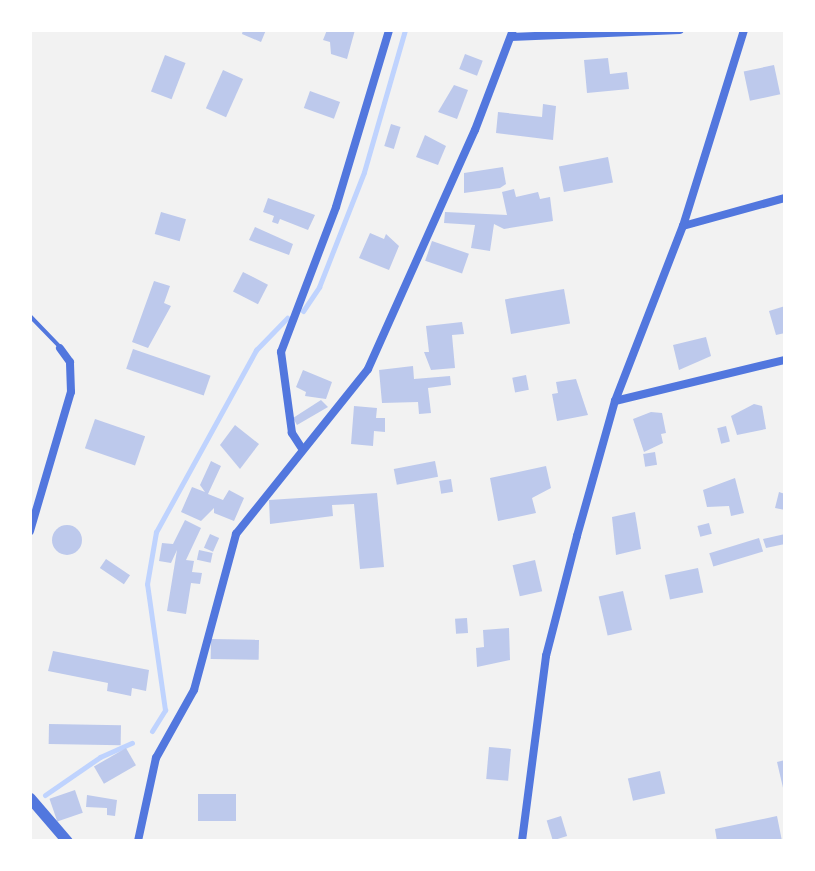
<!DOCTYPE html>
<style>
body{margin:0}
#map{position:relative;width:815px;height:871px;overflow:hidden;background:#f2f2f2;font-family:"Fira Sans",sans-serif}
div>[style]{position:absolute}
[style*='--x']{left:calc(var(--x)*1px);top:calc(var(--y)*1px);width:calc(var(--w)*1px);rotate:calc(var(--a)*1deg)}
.stream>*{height:5px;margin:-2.5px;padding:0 2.5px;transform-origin:2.5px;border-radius:2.5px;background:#bfd3fe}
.building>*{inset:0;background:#bdc9ec;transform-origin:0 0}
.round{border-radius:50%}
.service>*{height:4px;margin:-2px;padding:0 2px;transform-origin:2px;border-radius:2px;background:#5277de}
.minor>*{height:8px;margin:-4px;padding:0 4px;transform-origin:4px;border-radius:4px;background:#5277de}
.tertiary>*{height:11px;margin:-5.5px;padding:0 5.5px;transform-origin:5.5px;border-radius:5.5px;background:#5277de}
span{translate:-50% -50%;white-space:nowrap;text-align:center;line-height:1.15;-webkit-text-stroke:6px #fff;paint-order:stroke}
.frame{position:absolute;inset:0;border:32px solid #fff;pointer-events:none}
</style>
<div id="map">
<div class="stream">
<i style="--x:303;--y:311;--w:29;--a:-56"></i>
<i style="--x:319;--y:287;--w:123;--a:-68.6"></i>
<i style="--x:364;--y:172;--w:148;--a:-73.9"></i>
<i style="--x:152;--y:731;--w:25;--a:-58"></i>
<i style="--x:165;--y:710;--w:127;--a:-98.1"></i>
<i style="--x:147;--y:584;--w:53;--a:-80.2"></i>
<i style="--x:156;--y:532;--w:208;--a:-61.2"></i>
<i style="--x:256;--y:350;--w:45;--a:-45.9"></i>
<i style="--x:45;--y:795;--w:67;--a:-34.6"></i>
<i style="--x:100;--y:757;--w:35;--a:-24"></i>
</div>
<div class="building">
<i style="clip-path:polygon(243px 30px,266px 30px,261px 42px,242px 34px)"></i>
<i style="clip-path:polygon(327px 30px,355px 30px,347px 59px,331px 54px,330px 42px,323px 40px)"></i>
<i style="left:465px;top:54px;width:19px;height:16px;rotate:21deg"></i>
<i style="left:165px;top:55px;width:22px;height:39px;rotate:21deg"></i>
<i style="clip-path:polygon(608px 58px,610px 74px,627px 72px,629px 89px,587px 93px,584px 60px)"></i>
<i style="left:774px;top:65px;width:30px;height:31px;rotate:78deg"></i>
<i style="left:223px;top:70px;width:22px;height:42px;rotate:24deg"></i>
<i style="clip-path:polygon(454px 85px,468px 90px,457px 119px,438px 112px)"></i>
<i style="left:310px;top:91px;width:32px;height:18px;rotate:20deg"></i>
<i style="clip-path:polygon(543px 104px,556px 106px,553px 140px,496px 133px,498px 112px,542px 117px)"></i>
<i style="left:391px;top:124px;width:10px;height:23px;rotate:17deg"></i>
<i style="clip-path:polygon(425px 135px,446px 146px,438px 165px,416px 157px)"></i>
<i style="left:608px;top:157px;width:26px;height:50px;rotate:79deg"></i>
<i style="clip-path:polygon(503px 167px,506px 184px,500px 188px,464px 193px,464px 173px)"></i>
<i style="clip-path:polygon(514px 189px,516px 197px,538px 192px,540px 199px,550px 197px,553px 221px,504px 229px,494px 224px,490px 251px,471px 248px,475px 225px,444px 223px,445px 212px,507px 215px,502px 192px)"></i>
<i style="clip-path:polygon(268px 198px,315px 215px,308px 230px,280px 219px,278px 224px,272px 222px,274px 216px,263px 212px)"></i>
<i style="left:161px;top:212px;width:26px;height:23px;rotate:16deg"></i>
<i style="clip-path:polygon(255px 227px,293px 244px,289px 255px,249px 240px)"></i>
<i style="clip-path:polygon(370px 233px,384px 239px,386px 234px,399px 246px,389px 270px,359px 258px)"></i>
<i style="left:432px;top:241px;width:39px;height:21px;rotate:19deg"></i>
<i style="left:243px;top:272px;width:28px;height:22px;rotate:27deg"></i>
<i style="clip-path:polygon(154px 281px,170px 286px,164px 303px,171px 306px,148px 348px,132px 342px)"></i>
<i style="left:564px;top:289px;width:35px;height:60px;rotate:80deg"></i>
<i style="clip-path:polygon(785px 306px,785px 333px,776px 335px,769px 311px)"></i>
<i style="clip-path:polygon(462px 322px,464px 334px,452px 335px,455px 368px,431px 370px,424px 352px,429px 352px,426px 326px)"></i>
<i style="clip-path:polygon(706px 337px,711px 356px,679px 370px,673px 345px)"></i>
<i style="left:133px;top:349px;width:82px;height:21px;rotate:19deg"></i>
<i style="clip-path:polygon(413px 366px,414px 379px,450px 376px,451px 385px,428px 388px,431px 413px,419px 414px,418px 402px,382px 403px,379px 370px)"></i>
<i style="clip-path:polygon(303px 370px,332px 382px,326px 399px,305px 396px,306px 392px,296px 387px)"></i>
<i style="left:526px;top:375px;width:15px;height:14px;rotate:79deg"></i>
<i style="clip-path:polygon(576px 379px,588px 415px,557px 421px,552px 394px,558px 393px,556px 382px)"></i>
<i style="clip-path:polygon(321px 400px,328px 407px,297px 425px,293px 418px)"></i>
<i style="clip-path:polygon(754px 404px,762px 406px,766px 429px,737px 435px,731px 416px)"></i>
<i style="clip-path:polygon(354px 406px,377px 408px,376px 418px,385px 418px,385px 432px,374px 431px,373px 446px,351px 444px)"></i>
<i style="clip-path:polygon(651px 412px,662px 413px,666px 433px,661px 434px,663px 443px,644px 452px,633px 419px)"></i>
<i style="left:95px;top:419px;width:53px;height:31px;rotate:19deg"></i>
<i style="clip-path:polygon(235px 425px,259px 444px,240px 469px,220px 445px)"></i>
<i style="left:726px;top:426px;width:16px;height:9px;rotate:76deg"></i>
<i style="left:655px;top:452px;width:13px;height:12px;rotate:81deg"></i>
<i style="clip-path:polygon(211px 461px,221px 466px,208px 494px,223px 500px,229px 490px,244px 498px,234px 521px,214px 513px,214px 508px,201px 521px,181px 512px,192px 487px,205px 492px,200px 485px)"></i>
<i style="left:435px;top:461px;width:16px;height:42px;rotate:79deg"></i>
<i style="clip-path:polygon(546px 466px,551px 488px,532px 498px,536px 513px,498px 521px,490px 478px)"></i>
<i style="clip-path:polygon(735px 478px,744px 513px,731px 516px,729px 506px,707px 507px,703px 490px)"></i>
<i style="left:451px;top:479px;width:13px;height:12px;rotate:81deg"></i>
<i style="clip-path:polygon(779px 492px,785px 494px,785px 510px,775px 508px)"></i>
<i style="clip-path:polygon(377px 493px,384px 567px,360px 569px,354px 504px,332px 505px,333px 516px,270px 524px,269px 500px)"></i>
<i style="clip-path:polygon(635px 512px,641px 549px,616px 555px,612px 517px)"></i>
<i style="clip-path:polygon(185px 520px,201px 528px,186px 560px,194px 561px,192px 572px,202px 573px,200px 584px,191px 583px,186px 614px,167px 611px,177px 550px,171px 563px,159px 561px,162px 543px,173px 544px)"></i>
<i style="left:709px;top:523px;width:11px;height:12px;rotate:75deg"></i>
<i class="round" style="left:52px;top:525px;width:30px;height:30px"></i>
<i style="left:210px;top:534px;width:10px;height:15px;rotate:24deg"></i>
<i style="clip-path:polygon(785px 534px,785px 544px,766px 548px,763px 539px)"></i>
<i style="left:759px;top:538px;width:14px;height:52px;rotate:73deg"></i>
<i style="left:199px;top:550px;width:14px;height:10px;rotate:12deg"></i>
<i style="left:106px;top:559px;width:29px;height:11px;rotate:34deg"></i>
<i style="left:535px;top:560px;width:32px;height:23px;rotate:77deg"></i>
<i style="left:698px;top:568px;width:25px;height:34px;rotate:78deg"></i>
<i style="left:623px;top:591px;width:40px;height:25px;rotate:77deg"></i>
<i style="left:467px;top:618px;width:15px;height:12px;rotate:86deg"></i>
<i style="clip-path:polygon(509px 628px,510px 660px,477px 667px,476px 648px,484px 647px,483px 630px)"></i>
<i style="left:211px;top:639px;width:48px;height:20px;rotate:1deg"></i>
<i style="clip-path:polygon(53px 651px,149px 670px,146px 691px,132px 688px,131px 696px,107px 691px,108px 683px,48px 671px)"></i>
<i style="left:49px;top:724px;width:72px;height:20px;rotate:1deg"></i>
<i style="left:489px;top:747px;width:22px;height:32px;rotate:5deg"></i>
<i style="left:126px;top:748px;width:20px;height:37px;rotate:60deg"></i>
<i style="clip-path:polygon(785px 760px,785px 792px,784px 792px,777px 762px)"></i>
<i style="left:660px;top:771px;width:23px;height:33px;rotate:77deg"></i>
<i style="left:75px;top:790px;width:24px;height:27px;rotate:71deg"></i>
<i style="left:198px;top:794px;width:38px;height:27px"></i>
<i style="clip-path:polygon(87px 795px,117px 800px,115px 816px,107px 815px,107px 808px,86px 807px)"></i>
<i style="left:561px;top:816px;width:21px;height:15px;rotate:73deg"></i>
<i style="clip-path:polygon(777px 816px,782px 841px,717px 841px,715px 829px)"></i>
</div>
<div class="service">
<i style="--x:30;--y:316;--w:42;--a:46"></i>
</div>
<div class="minor">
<i style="--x:511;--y:37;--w:169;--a:-2.4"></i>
<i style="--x:683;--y:226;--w:106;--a:-15.4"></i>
<i style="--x:615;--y:401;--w:175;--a:-13.6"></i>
<i style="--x:301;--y:447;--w:17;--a:-123"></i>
<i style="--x:292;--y:433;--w:82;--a:-97.7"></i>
<i style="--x:281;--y:352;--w:155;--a:-69.2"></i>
<i style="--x:336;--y:207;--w:185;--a:-73.3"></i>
<i style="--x:30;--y:531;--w:145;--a:-73.6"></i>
<i style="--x:71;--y:392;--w:30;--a:-92"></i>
<i style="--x:70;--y:362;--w:17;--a:-126"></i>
<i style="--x:138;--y:841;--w:85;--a:-77.8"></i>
<i style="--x:156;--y:758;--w:78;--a:-60.8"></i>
<i style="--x:194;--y:690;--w:162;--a:-74.9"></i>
<i style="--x:236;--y:534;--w:211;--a:-51.3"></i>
<i style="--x:368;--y:369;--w:262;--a:-65.9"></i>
<i style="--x:475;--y:130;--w:107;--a:-69.2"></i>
<i style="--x:522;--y:841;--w:187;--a:-82.6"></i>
<i style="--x:546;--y:656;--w:124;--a:-75.5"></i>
<i style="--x:577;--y:536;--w:140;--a:-74.3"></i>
<i style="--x:615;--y:401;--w:188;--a:-68.8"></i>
<i style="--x:683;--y:226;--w:205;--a:-72.7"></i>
</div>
<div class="tertiary">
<i style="--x:30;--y:798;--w:57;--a:49.3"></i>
</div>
<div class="frame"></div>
</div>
